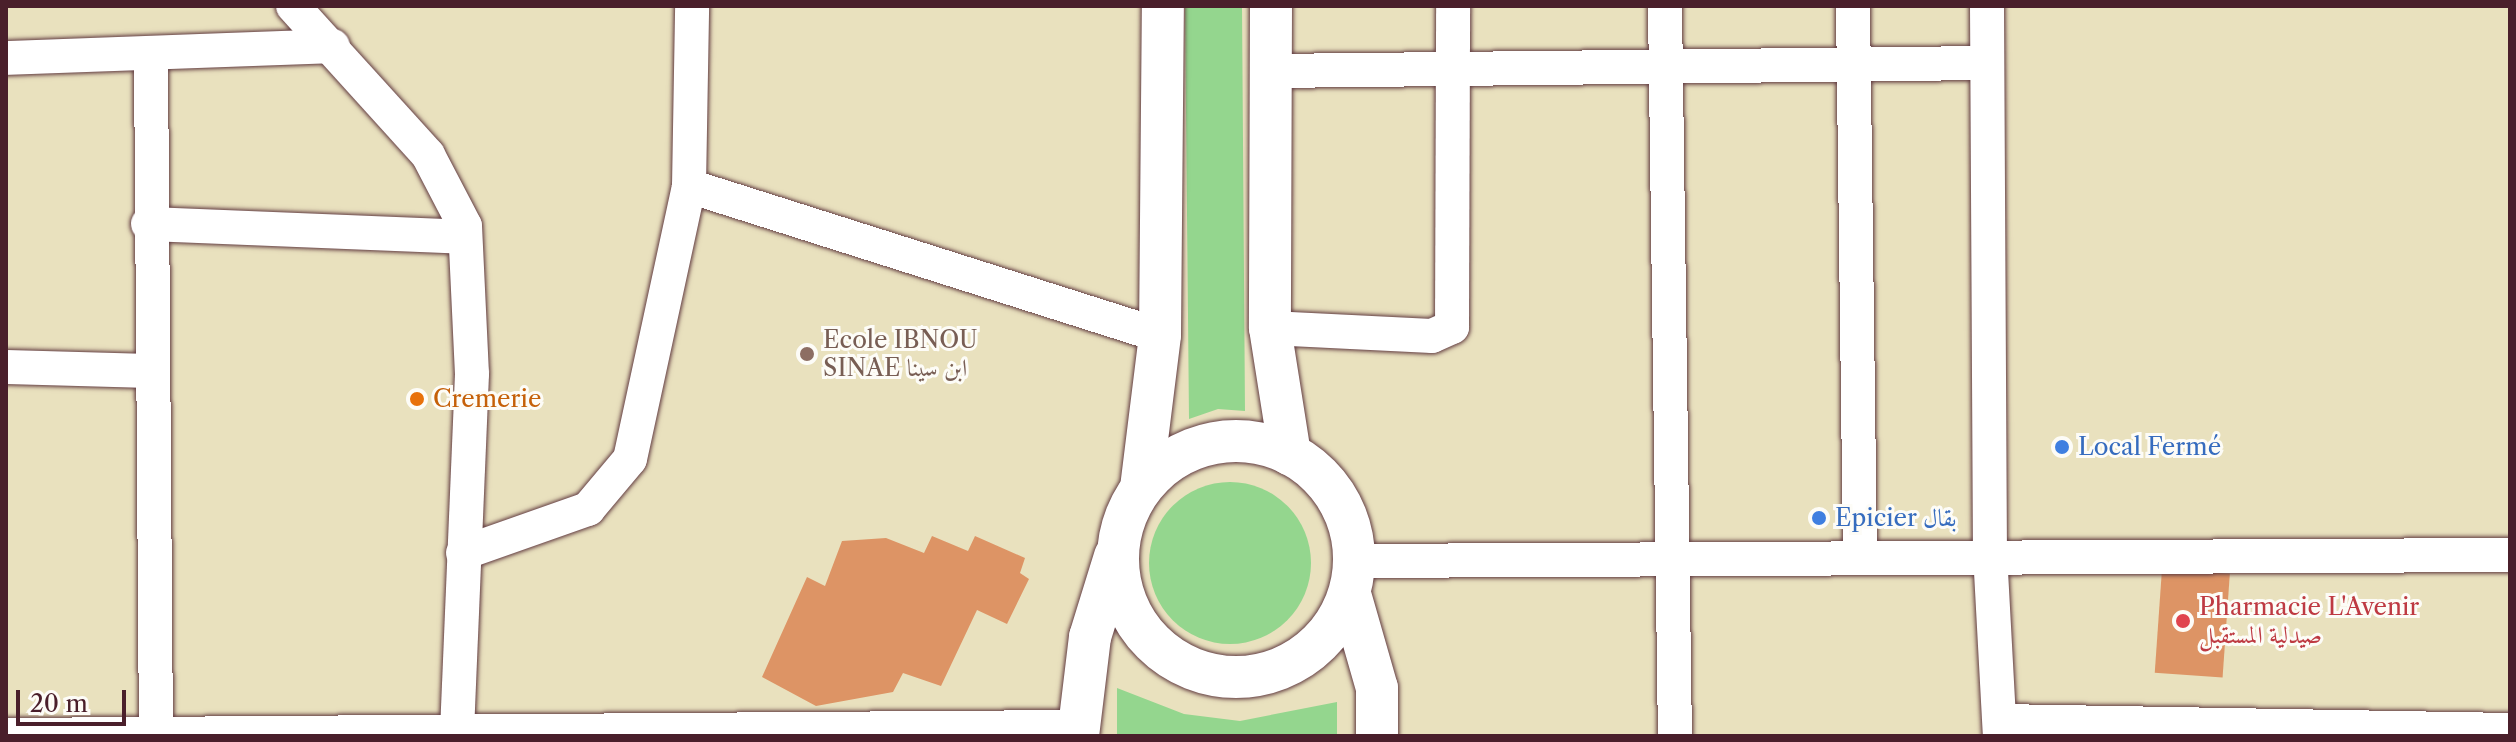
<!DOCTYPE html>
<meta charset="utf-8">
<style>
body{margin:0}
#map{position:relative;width:2516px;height:742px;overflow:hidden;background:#e9e1be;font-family:"Libre Caslon Text",Amiri,serif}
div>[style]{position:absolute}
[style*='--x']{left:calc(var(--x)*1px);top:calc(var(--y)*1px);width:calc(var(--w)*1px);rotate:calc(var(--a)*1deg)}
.green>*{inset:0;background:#94d68e}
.round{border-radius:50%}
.building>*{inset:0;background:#dd9465;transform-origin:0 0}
.roads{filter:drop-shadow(0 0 2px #623c41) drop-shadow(0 0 2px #623c41)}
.minor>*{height:34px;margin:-17px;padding:0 17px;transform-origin:17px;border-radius:17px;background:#fff}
.tertiary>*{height:42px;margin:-21px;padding:0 21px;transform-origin:21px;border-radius:21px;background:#fff}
.tertiary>.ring{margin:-21px;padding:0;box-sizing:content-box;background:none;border:42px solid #fff;border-radius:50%}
.dots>*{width:22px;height:22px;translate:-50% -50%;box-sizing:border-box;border:4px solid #fdfcf7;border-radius:50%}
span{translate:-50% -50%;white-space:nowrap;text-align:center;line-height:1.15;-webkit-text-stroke:6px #fdfcf7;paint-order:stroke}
.education-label{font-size:24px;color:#785e54}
.left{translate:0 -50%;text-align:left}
.food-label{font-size:24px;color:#c56008}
.shop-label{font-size:24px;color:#366cbe}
.health-label{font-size:24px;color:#be3a42}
.frame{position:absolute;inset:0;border:8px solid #4a1f2b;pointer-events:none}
.scale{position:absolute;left:16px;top:690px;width:110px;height:36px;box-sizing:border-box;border:4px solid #4a1f2b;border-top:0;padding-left:10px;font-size:24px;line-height:28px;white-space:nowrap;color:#4a1f2b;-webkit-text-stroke:6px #fdfcf7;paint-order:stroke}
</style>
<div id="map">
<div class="green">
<i style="clip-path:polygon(1185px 6px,1242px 6px,1245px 411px,1218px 409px,1189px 419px)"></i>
<i class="round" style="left:1149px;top:482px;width:162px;height:162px"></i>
<i style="clip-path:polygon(1117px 688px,1184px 714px,1240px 721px,1337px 702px,1337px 736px,1117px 736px)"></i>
</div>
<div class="building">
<i style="clip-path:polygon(932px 536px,968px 551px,975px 536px,1025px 558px,1020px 573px,1029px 579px,1007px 624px,977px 610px,941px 686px,903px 673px,893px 692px,816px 706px,762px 677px,807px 577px,825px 586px,842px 541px,886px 538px,924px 553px)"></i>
<i style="left:2162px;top:569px;width:68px;height:104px;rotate:4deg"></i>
</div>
<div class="roads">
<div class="minor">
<i style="--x:293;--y:6;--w:201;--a:47.8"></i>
<i style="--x:428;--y:155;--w:80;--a:62.5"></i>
<i style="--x:465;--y:226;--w:148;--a:87.3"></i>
<i style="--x:472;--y:374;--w:362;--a:92.4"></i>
<i style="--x:1665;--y:6;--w:730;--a:89.22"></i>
<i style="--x:1853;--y:6;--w:551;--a:89.27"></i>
<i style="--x:1987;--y:6;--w:547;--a:89.69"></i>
<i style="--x:1990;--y:553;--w:183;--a:86.9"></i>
<i style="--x:6;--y:58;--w:327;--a:-2.1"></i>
<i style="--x:151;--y:58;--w:678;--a:89.58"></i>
<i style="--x:1270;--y:71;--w:717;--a:-0.64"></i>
<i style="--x:689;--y:186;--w:494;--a:17.6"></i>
<i style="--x:148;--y:224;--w:317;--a:2.3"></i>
<i style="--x:1270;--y:328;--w:162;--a:2.8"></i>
<i style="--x:1432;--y:336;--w:22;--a:-24"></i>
<i style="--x:1452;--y:327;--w:321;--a:-89.8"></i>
<i style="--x:6;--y:367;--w:145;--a:1.6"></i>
<i style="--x:463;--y:553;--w:133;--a:-19.4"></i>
<i style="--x:588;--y:509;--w:65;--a:-50"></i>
<i style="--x:630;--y:459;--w:279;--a:-77.8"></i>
<i style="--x:689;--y:186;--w:180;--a:-89"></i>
<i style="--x:1355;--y:561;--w:1155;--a:-0.3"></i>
<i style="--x:2000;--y:721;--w:510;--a:1.01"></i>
<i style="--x:6;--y:735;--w:1071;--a:-0.43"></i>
</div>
<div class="tertiary">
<i style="--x:1271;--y:6;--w:322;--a:90.2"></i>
<i style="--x:1270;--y:328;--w:128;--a:81"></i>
<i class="ring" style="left:1118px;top:441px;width:194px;height:194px"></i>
<i style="--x:1141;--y:488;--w:154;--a:-82.9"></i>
<i style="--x:1160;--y:335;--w:329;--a:-89.5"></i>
<i style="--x:1350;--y:594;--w:98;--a:74"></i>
<i style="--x:1377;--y:688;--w:48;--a:90"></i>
<i style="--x:1078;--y:736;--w:100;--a:-83.1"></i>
<i style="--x:1090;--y:637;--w:85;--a:-72.8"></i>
</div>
</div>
<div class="dots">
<i style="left:807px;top:354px;background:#8d6e63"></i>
<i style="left:417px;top:399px;background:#e8710a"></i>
<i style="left:2062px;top:447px;background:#3f7fe0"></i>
<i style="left:1819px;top:518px;background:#3f7fe0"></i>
<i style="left:2183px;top:621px;background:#e0444e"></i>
</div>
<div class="education-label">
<span class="left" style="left:823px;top:354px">Ecole IBNOU<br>SINAE ابن سينا</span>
</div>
<div class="food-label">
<span class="left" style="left:433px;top:399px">Cremerie</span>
</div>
<div class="shop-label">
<span class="left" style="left:2078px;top:447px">Local Fermé</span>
<span class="left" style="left:1835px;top:518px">Epicier بقال</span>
</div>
<div class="health-label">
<span class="left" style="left:2199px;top:621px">Pharmacie L'Avenir<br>صيدلية المستقبل</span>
</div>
<div class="frame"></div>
<div class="scale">20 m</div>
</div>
